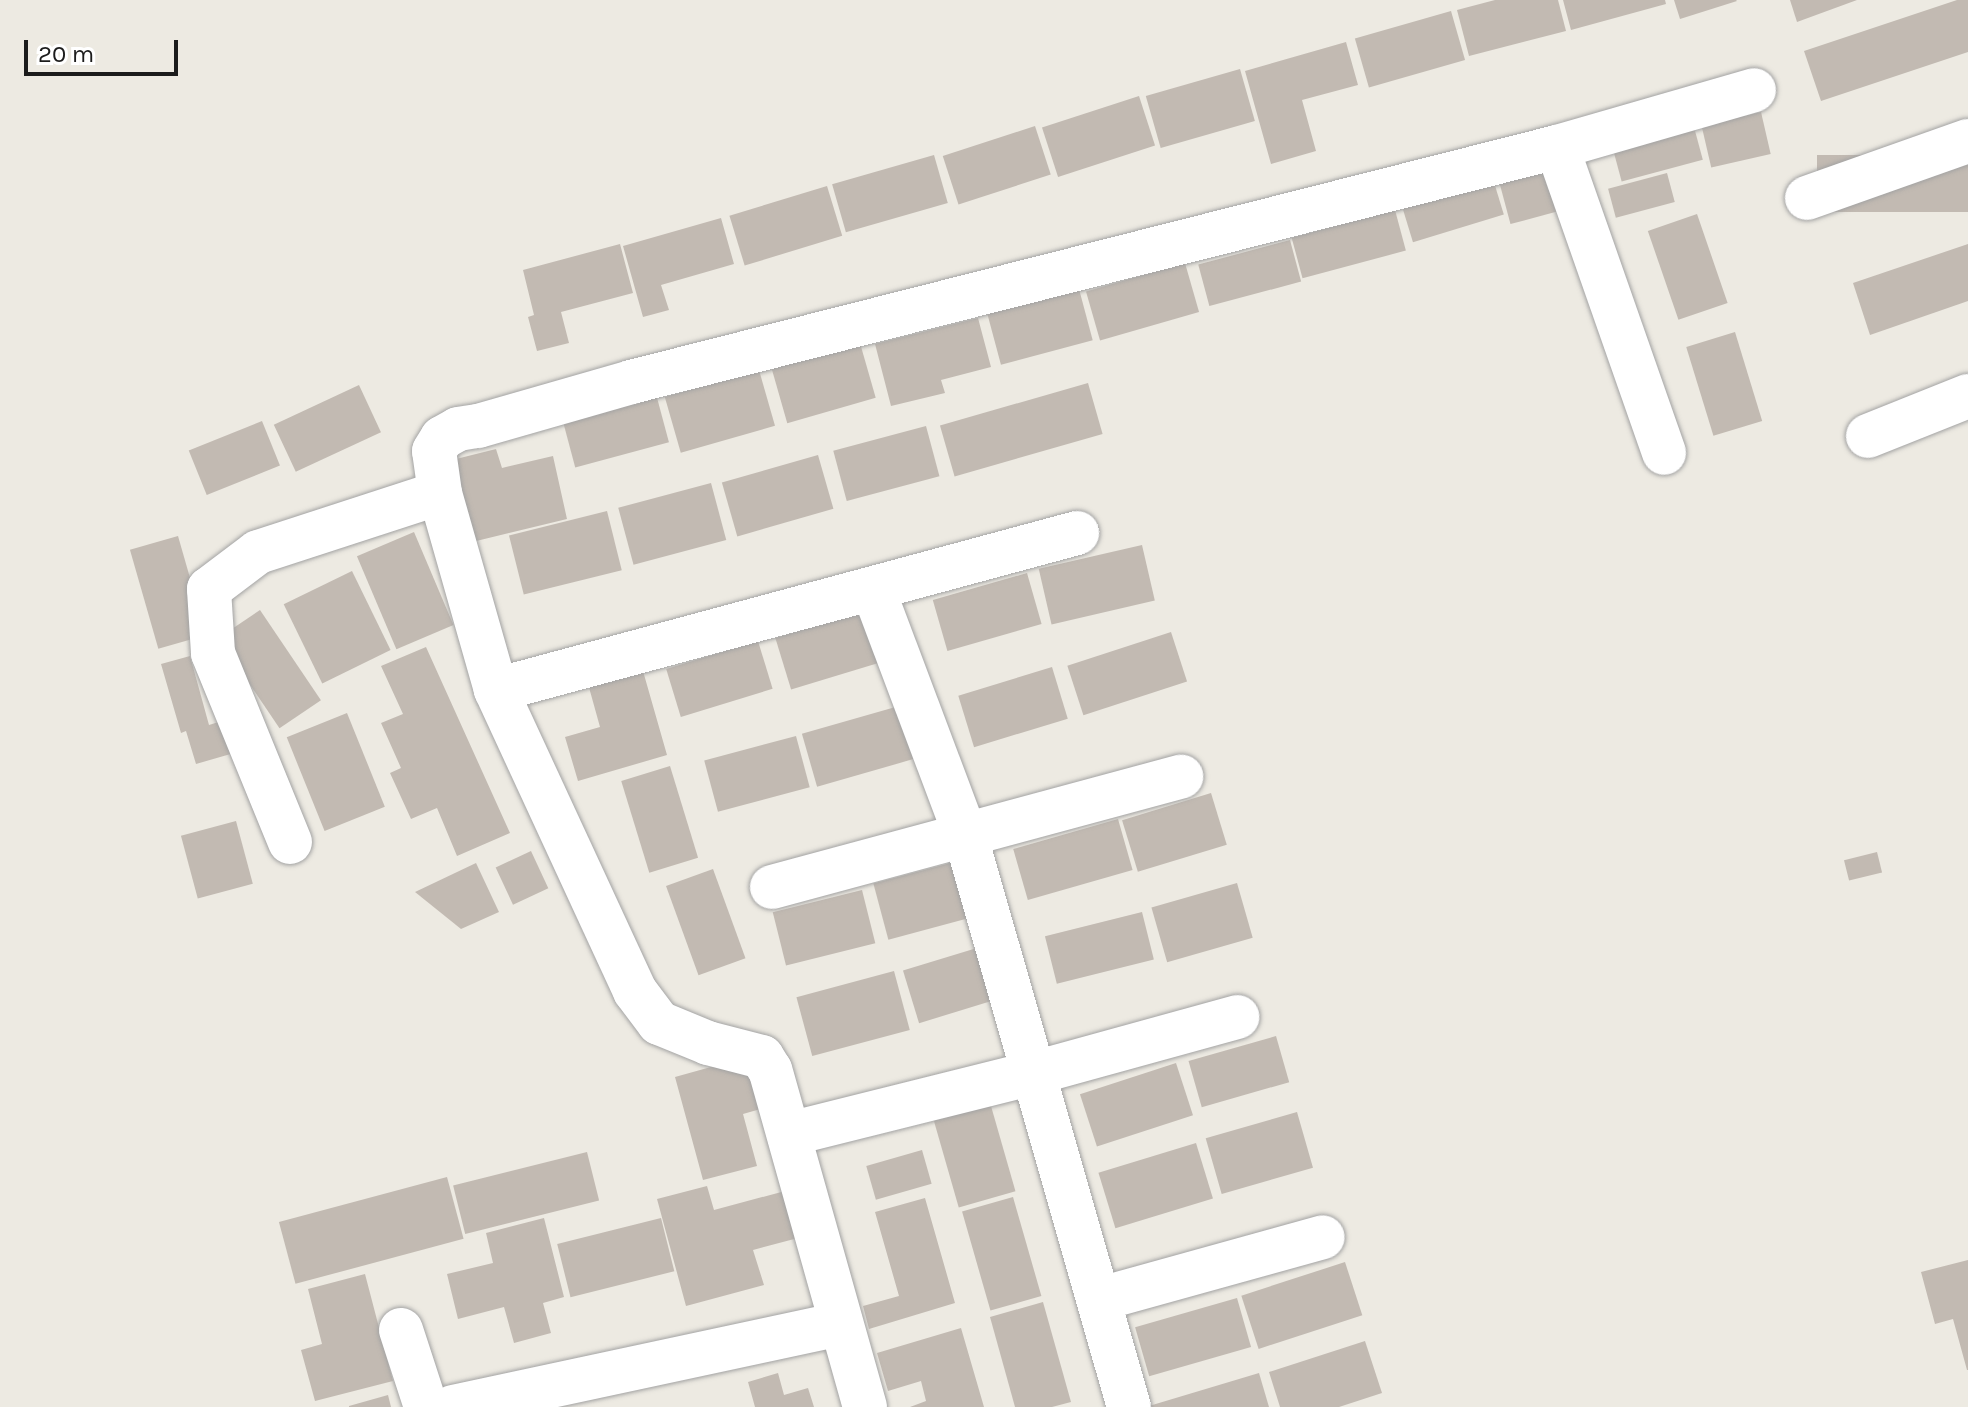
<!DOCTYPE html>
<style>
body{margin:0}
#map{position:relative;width:1968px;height:1407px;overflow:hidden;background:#edeae2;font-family:Karla,sans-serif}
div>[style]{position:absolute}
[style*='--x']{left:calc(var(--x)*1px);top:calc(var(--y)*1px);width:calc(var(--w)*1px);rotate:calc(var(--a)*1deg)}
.building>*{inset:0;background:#c2bab2;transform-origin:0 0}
.roads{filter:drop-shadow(0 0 2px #a3a3a3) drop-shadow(0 0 2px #a3a3a3)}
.minor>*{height:44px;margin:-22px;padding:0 22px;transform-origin:22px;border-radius:22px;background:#fff}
span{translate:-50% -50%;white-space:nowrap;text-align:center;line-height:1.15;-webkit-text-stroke:7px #fff;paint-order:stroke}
.scale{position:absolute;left:24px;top:40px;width:154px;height:36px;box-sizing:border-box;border:4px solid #1c1c1c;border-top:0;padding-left:10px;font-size:24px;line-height:28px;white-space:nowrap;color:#1c1c1c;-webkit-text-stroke:6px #fff;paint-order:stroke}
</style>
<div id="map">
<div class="building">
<i style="clip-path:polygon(1495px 0,1558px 0,1566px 31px,1469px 56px,1457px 10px)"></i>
<i style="clip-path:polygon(1563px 0,1665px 0,1666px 4px,1571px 30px)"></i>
<i style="clip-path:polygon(1674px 0,1736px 0,1737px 1px,1680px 19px)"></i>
<i style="clip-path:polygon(1790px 0,1857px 0,1797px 22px)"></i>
<i style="clip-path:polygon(1957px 0,1968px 0,1968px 52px,1821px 101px,1804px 51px)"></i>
<i style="left:1451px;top:11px;width:51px;height:100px;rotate:74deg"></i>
<i style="clip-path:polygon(1346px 42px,1358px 85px,1302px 100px,1316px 151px,1271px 164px,1245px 71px)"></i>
<i style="left:1240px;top:69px;width:54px;height:98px;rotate:74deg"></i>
<i style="left:1139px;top:96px;width:52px;height:102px;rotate:72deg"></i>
<i style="left:1761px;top:112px;width:43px;height:61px;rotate:77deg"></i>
<i style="left:1035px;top:126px;width:51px;height:97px;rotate:72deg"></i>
<i style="left:1694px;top:127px;width:34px;height:84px;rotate:75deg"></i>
<i style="left:934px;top:155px;width:50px;height:106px;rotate:74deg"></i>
<i style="left:1968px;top:155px;width:57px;height:151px;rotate:90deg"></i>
<i style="left:1549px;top:163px;width:49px;height:53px;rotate:75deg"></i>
<i style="left:1667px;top:173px;width:30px;height:61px;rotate:75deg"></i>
<i style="left:1493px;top:179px;width:37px;height:95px;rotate:73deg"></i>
<i style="left:827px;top:186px;width:52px;height:102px;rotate:73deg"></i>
<i style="left:1395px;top:210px;width:42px;height:107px;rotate:75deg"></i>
<i style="left:1697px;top:214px;width:94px;height:52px;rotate:71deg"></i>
<i style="clip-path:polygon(721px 218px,734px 264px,661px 285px,669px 310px,643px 317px,623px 246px)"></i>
<i style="left:1290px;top:240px;width:43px;height:95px;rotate:75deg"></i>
<i style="clip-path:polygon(620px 244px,633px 293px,561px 312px,569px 343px,537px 351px,528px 317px,534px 315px,523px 270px)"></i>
<i style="clip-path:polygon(1968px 244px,1968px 301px,1870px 335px,1853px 283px)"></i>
<i style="left:1185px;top:263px;width:51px;height:103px;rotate:74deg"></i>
<i style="left:1079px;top:289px;width:53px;height:95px;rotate:75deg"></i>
<i style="clip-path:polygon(978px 318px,991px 367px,941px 380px,945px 393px,891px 406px,875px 344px)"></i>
<i style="left:1735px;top:332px;width:93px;height:51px;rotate:73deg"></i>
<i style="left:860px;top:343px;width:57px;height:92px;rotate:74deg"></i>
<i style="left:759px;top:370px;width:58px;height:98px;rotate:74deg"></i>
<i style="left:1088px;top:383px;width:53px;height:154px;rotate:74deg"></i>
<i style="left:359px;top:385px;width:52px;height:94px;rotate:65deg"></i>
<i style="left:656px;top:394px;width:50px;height:97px;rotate:75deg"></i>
<i style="left:262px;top:421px;width:48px;height:79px;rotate:68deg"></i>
<i style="left:926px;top:426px;width:52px;height:96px;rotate:75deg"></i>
<i style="clip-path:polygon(496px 449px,502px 468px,553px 456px,567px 519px,464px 544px,444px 462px)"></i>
<i style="left:818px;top:455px;width:56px;height:100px;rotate:74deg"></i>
<i style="left:711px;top:483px;width:59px;height:96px;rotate:75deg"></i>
<i style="left:607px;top:511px;width:61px;height:101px;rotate:76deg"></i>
<i style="left:414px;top:532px;width:101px;height:62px;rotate:67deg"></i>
<i style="left:178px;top:536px;width:103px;height:50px;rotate:74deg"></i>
<i style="left:1142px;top:545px;width:57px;height:106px;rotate:77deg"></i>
<i style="left:352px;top:571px;width:88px;height:76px;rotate:64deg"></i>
<i style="left:1027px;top:573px;width:53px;height:98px;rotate:74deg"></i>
<i style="left:870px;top:609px;width:54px;height:99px;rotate:73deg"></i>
<i style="left:260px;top:610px;width:109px;height:50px;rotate:56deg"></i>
<i style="left:1171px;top:632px;width:52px;height:109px;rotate:72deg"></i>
<i style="left:758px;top:641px;width:50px;height:96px;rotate:73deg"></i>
<i style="clip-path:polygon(426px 647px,510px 833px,457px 856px,437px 808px,411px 819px,390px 773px,401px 768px,381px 723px,403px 714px,381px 666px)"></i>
<i style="clip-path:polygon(190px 656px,209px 725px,225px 720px,234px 753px,196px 764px,186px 731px,181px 733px,161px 664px)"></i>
<i style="clip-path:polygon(639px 657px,667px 755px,578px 781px,565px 737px,600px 727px,585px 673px)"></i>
<i style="left:1052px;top:667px;width:54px;height:98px;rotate:73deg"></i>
<i style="left:899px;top:706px;width:55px;height:101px;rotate:74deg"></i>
<i style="left:347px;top:713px;width:101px;height:65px;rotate:68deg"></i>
<i style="left:796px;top:736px;width:53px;height:95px;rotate:75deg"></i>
<i style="left:670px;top:766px;width:96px;height:51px;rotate:73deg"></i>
<i style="left:1211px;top:793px;width:54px;height:93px;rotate:73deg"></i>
<i style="left:1118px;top:819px;width:53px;height:109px;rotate:74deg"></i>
<i style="left:236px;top:821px;width:65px;height:57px;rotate:75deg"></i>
<i style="left:531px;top:851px;width:41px;height:39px;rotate:65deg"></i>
<i style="left:1877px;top:852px;width:21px;height:34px;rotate:76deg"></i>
<i style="left:969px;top:858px;width:58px;height:99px;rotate:75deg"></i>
<i style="clip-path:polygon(476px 863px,499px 912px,461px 929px,415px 892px)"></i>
<i style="left:713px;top:869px;width:95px;height:50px;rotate:70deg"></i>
<i style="left:1237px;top:883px;width:57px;height:89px;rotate:74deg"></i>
<i style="left:862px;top:890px;width:55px;height:92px;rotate:76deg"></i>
<i style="left:1142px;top:912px;width:49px;height:100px;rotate:76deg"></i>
<i style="left:990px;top:944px;width:55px;height:91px;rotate:73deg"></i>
<i style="left:894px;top:971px;width:61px;height:101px;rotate:75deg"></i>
<i style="left:1276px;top:1036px;width:48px;height:91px;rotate:74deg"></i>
<i style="clip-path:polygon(754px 1055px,768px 1107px,743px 1114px,757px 1166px,703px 1180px,675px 1077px)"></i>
<i style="left:1176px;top:1063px;width:55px;height:101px;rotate:72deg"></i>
<i style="left:989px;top:1099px;width:96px;height:59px;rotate:74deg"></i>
<i style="left:1297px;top:1112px;width:58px;height:95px;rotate:74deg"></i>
<i style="left:1196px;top:1143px;width:58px;height:102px;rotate:73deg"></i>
<i style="left:922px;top:1150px;width:35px;height:58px;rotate:74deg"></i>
<i style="left:587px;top:1152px;width:50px;height:138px;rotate:76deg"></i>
<i style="left:447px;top:1177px;width:64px;height:174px;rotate:75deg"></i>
<i style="clip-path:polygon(707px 1186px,714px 1210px,785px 1191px,798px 1238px,753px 1250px,764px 1285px,686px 1306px,657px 1199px)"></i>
<i style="left:1013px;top:1197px;width:103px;height:53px;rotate:74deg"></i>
<i style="clip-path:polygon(925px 1198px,955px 1303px,869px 1329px,863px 1306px,899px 1296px,875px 1212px)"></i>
<i style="clip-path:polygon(544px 1218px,564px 1297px,543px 1303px,551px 1333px,514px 1343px,504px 1307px,458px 1319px,447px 1274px,493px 1263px,486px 1233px)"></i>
<i style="left:661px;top:1218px;width:55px;height:107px;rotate:76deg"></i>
<i style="clip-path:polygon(1968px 1260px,1968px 1370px,1967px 1370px,1953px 1319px,1935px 1324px,1921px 1272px)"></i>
<i style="left:1345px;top:1262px;width:56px;height:109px;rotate:72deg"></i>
<i style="clip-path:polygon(365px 1274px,393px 1381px,315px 1401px,301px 1350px,322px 1344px,308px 1289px)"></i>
<i style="left:1237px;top:1298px;width:51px;height:106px;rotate:74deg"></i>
<i style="clip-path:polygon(1043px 1302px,1071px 1402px,1052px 1407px,1015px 1407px,990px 1317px)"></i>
<i style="clip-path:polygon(961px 1328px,984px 1407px,910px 1407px,926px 1401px,921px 1381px,888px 1391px,877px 1353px)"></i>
<i style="clip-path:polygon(1365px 1341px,1382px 1393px,1339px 1407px,1280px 1407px,1269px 1372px)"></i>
<i style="clip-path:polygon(778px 1373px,784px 1395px,808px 1388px,814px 1407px,755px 1407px,748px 1382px)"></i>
<i style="clip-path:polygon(1259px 1373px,1269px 1407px,1149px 1407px,1149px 1406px)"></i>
<i style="clip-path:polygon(388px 1395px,391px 1407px,349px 1407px,349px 1406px)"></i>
</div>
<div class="roads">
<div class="minor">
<i style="--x:1557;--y:147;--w:324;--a:70.7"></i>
<i style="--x:1807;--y:198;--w:171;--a:-19.5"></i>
<i style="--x:1868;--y:436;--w:108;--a:-21.8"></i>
<i style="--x:873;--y:589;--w:262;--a:69.4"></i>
<i style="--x:965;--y:834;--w:596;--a:74.03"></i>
<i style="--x:496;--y:690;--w:602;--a:-15.12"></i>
<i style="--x:290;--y:842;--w:204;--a:-112.2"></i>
<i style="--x:213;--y:653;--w:64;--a:-93.6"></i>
<i style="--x:209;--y:589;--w:61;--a:-37.1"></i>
<i style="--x:258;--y:552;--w:191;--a:-18"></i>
<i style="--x:772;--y:887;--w:424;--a:-15.1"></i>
<i style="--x:789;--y:1134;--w:252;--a:-14"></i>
<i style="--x:1034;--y:1073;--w:211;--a:-15.4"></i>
<i style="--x:1100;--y:1299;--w:231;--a:-15.5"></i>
<i style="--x:401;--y:1330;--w:81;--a:72"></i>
<i style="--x:453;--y:1407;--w:396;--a:-12.1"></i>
<i style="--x:865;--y:1407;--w:350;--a:-105.7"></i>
<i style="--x:770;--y:1070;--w:15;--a:-122"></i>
<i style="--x:762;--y:1057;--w:56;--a:-165.5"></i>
<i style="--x:708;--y:1043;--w:53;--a:-157.8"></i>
<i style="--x:659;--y:1023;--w:40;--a:-127"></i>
<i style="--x:635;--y:991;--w:332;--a:-114.8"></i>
<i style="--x:496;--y:690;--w:205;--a:-105.9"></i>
<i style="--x:440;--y:493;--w:42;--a:-98.1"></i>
<i style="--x:434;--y:451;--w:15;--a:-58"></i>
<i style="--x:442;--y:438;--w:18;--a:-29"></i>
<i style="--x:458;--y:429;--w:20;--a:-9"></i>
<i style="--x:478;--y:426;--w:159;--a:-16"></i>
<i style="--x:631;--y:382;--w:955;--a:-14.24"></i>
<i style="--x:1557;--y:147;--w:205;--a:-16.1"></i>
</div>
</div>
<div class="scale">20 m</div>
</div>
